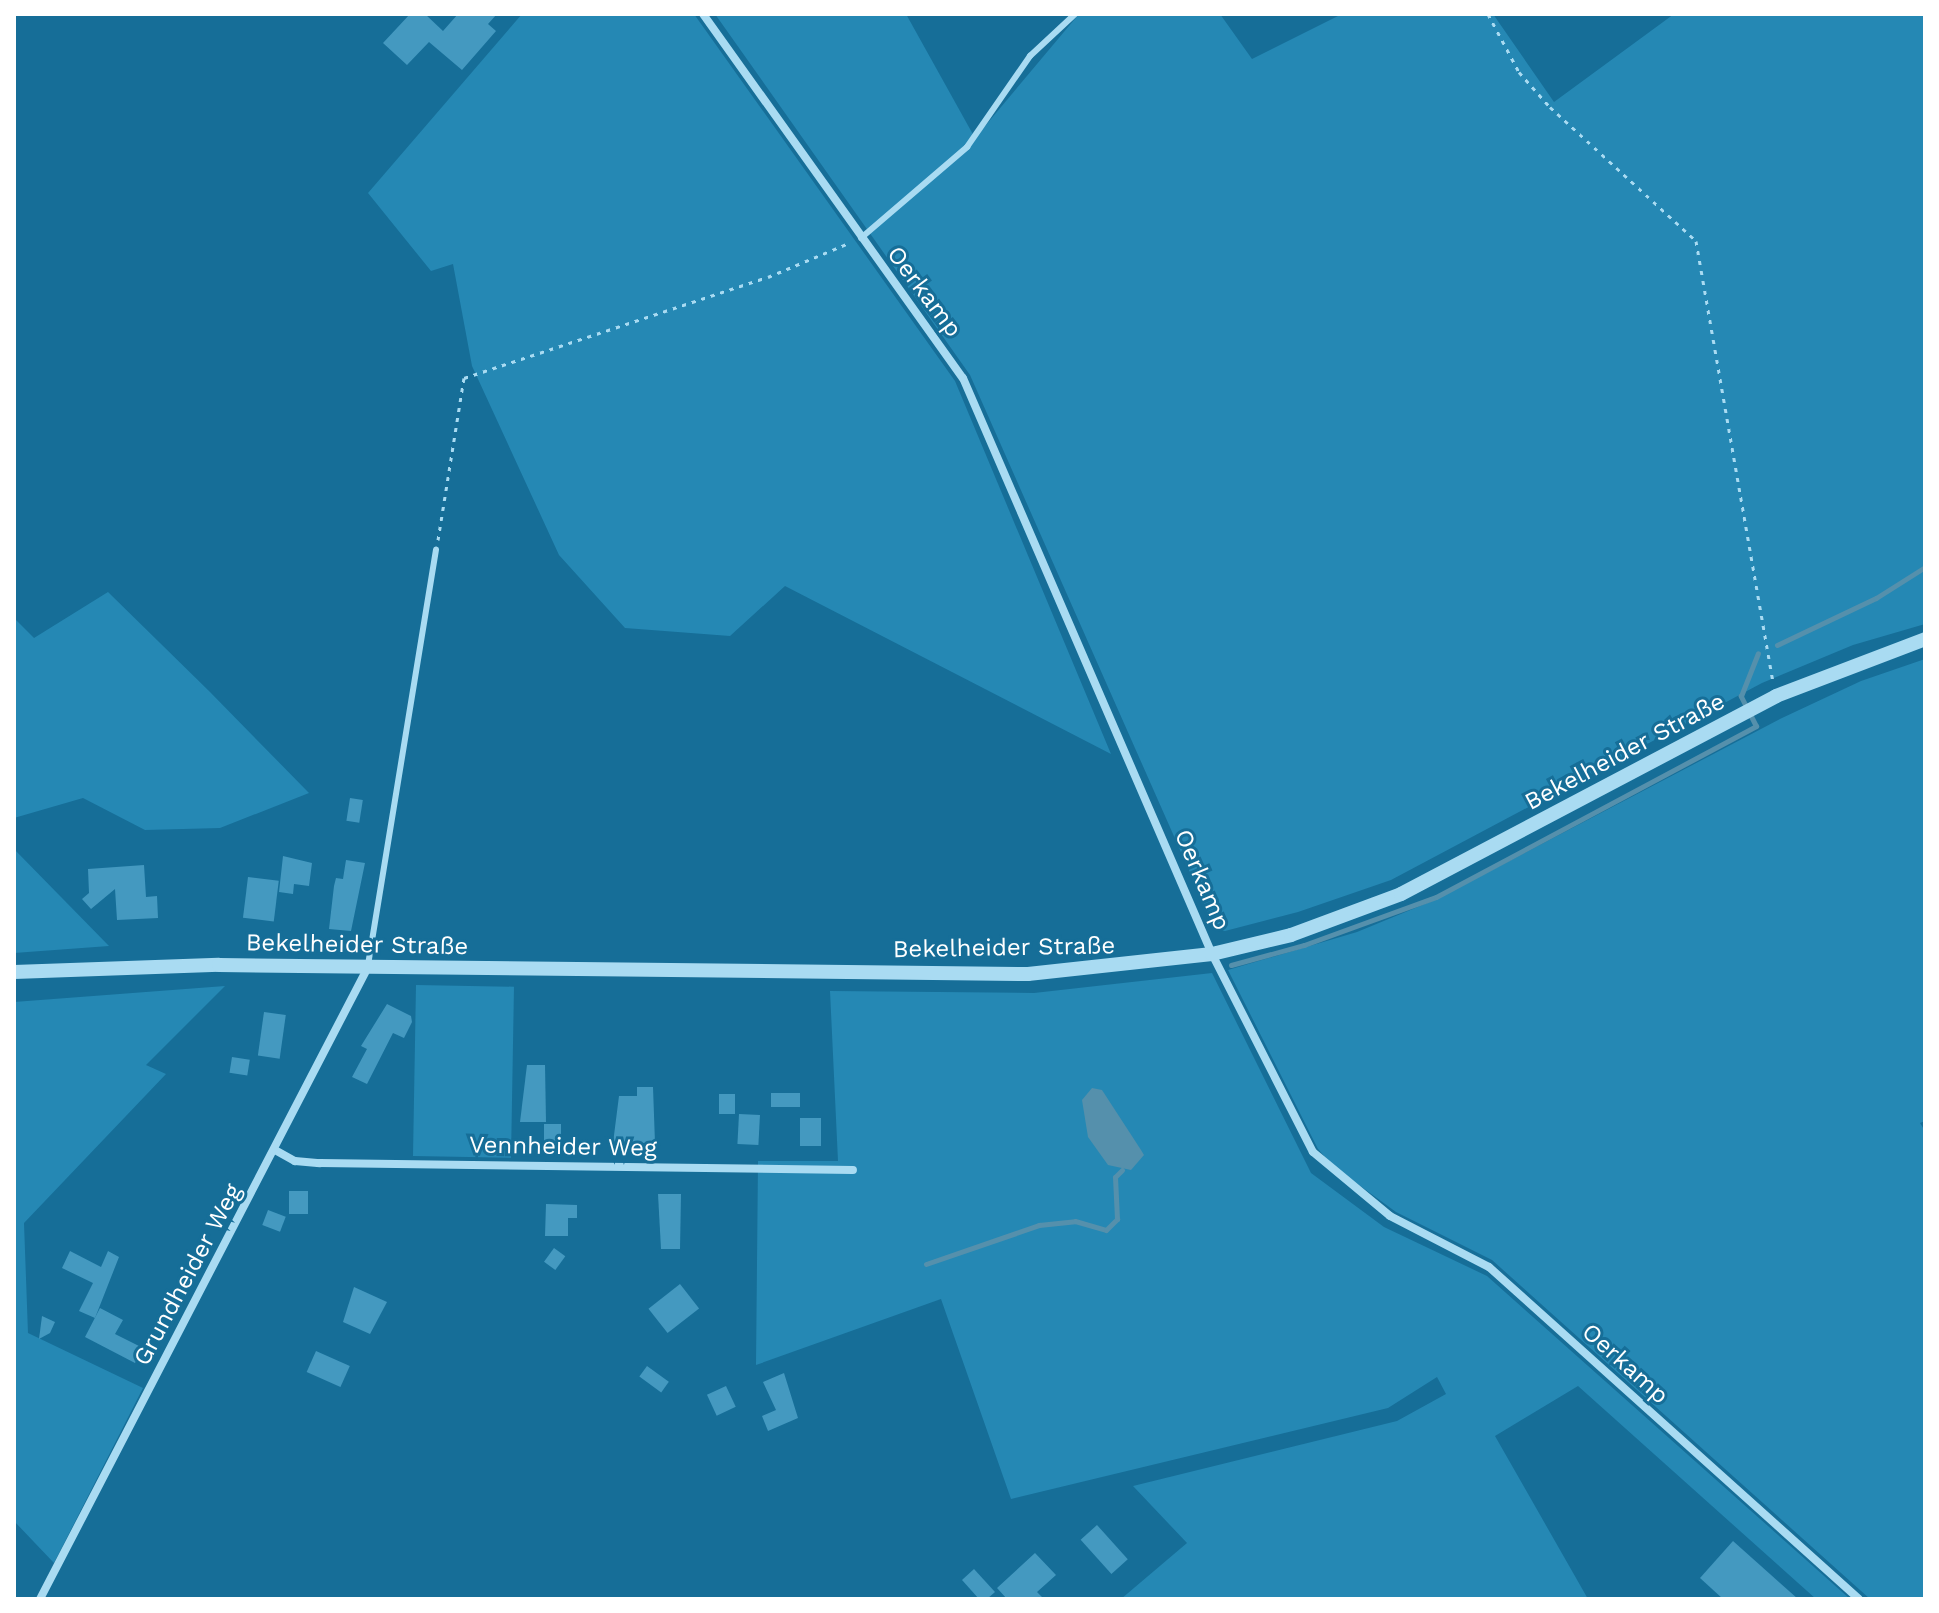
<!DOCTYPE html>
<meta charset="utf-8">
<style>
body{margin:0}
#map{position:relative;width:1939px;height:1613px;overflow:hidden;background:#166e98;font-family:"Work Sans",sans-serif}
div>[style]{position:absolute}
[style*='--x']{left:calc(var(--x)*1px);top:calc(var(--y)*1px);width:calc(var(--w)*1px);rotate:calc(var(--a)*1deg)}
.green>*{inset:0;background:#2588b4;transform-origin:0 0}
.water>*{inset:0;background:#5590ac}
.stream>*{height:5px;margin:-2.5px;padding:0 2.5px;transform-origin:2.5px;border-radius:2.5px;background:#5590ac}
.building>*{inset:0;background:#4499c0;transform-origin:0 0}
.path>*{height:3px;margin-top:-1.5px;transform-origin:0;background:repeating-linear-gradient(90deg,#a9dbf2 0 4px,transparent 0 10px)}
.service>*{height:6px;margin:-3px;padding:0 3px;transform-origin:3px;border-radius:3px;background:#a9dbf2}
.minor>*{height:8px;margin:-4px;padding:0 4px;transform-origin:4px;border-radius:4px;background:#a9dbf2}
.tertiary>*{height:14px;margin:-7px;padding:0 7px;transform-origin:7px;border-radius:7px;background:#a9dbf2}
span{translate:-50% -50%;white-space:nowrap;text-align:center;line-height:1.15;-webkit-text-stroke:6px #166e98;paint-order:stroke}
.street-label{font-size:24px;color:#fff}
.frame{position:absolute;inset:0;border:16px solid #fff;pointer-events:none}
</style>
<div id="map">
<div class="green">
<i style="clip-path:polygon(522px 14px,694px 14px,955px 381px,1111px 754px,785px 586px,730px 636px,625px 628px,559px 555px,472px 366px,453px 264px,431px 271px,368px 193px)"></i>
<i style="clip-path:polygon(715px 14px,906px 14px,975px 138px,1079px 14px,1220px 14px,1252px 59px,1342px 14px,1493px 14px,1554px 102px,1674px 14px,1925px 14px,1925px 624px,1853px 645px,1762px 683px,1391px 880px,1298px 912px,1225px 931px,1215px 929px,970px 375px)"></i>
<i style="clip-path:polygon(108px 592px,210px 692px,309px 793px,220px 828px,145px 830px,83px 798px,14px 818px,14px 618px,34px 638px)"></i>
<i style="clip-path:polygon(1925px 659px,1925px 1121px,1920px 1123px,1925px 1131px,1925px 1599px,1870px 1599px,1492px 1260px,1396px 1212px,1333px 1166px,1318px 1149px,1228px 970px,1357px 932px,1437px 899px,1782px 718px,1861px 681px)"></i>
<i style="clip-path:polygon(14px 849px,109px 946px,14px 953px)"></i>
<i style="clip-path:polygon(1212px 973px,1311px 1173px,1384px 1227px,1487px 1276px,1850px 1599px,1816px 1599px,1578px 1386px,1495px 1436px,1588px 1599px,1121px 1599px,1187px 1543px,1133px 1486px,1397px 1421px,1446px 1394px,1437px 1377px,1388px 1408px,1011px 1499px,941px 1299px,756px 1365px,758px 1161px,838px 1161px,830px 991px,1034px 993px)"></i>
<i style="left:416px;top:985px;width:98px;height:171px;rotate:1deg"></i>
<i style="clip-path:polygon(225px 986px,146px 1065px,166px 1074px,24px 1223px,28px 1333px,143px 1388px,54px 1563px,14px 1521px,14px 1002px)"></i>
</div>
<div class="water">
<i style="clip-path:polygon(1092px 1088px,1102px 1090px,1141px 1150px,1144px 1155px,1131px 1170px,1108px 1165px,1088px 1137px,1082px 1100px)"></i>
</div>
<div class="stream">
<i style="--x:1777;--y:645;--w:110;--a:-25.4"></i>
<i style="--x:1876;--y:598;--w:58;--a:-32.3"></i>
<i style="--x:1231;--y:965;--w:76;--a:-15.3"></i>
<i style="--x:1304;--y:945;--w:140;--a:-20"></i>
<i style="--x:1436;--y:897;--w:363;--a:-28.1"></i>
<i style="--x:1756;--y:726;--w:34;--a:-117"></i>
<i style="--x:1741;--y:696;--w:46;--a:-68.4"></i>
<i style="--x:926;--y:1264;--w:120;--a:-19"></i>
<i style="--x:1039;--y:1225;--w:36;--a:-6"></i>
<i style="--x:1075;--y:1221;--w:32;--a:16"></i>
<i style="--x:1106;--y:1230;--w:16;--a:-45"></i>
<i style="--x:1117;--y:1219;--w:42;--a:-92.7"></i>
<i style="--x:1115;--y:1177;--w:10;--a:-45"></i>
</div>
<div class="building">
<i style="clip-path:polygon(410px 14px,425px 14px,443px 31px,458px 14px,497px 14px,488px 24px,496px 31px,462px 70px,429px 42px,407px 65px,383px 43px)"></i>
<i style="left:350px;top:798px;width:13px;height:23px;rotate:9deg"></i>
<i style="clip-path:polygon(283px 856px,312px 863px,309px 886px,294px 884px,293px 894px,279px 892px)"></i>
<i style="clip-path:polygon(346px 860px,365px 863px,351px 931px,329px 929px,334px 886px,336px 878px,343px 879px)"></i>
<i style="clip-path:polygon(144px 865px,146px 897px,157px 896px,158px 918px,117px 920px,115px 889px,91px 909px,82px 899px,89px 893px,88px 869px)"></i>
<i style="left:248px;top:877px;width:31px;height:41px;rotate:7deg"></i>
<i style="clip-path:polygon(387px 1004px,411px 1016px,412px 1022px,404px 1038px,393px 1033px,367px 1084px,352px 1077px,367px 1049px,361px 1046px)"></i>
<i style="left:264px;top:1012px;width:22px;height:44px;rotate:8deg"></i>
<i style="left:232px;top:1057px;width:18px;height:16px;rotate:9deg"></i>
<i style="clip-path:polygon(527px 1065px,545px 1065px,546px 1122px,520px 1122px)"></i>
<i style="clip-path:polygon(637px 1087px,653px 1087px,655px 1143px,613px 1143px,619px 1096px,637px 1096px)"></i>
<i style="left:771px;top:1093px;width:29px;height:14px"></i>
<i style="left:719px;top:1094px;width:16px;height:20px"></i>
<i style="left:739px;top:1114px;width:21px;height:30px;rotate:3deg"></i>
<i style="left:800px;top:1118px;width:21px;height:28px"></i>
<i style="left:544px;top:1124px;width:17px;height:18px"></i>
<i style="left:289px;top:1191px;width:19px;height:23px"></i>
<i style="clip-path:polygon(658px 1194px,681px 1194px,680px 1249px,661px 1249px)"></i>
<i style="clip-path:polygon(546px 1204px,577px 1205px,577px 1218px,568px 1218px,568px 1236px,545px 1236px)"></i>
<i style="left:268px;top:1210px;width:19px;height:16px;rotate:21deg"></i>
<i style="left:554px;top:1248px;width:14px;height:17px;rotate:36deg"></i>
<i style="clip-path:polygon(70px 1251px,101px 1267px,108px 1251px,119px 1257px,95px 1318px,79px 1311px,93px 1283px,62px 1268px)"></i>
<i style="left:680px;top:1284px;width:31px;height:40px;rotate:52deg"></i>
<i style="clip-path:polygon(354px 1287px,387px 1302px,370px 1334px,343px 1322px)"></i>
<i style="clip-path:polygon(100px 1308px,123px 1320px,115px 1334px,143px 1348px,135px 1363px,85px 1337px)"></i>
<i style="clip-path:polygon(42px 1316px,55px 1322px,50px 1333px,39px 1339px)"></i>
<i style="left:316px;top:1351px;width:37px;height:23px;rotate:24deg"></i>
<i style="left:647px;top:1366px;width:27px;height:13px;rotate:36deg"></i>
<i style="clip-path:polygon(784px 1373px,798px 1418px,768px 1431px,762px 1416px,776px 1410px,763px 1382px)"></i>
<i style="left:726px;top:1386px;width:23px;height:21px;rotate:65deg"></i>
<i style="left:1097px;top:1525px;width:46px;height:22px;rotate:48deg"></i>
<i style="clip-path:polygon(1733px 1541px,1798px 1599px,1723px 1599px,1700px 1578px)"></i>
<i style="clip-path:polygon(1035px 1553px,1056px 1575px,1037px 1592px,1044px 1599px,1007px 1599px,997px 1588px)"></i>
<i style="clip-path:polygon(974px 1569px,995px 1592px,987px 1599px,979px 1599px,962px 1580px)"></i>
</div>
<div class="path">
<i style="--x:1488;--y:14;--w:66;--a:61.9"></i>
<i style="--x:1519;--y:72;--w:47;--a:48.5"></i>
<i style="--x:1550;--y:107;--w:198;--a:42.5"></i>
<i style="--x:1696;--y:241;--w:446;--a:80.1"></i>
<i style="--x:438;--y:540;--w:164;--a:-80.9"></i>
<i style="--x:464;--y:378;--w:320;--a:-18.4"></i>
<i style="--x:768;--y:277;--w:88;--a:-22.8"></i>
</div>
<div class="service">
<i style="--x:861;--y:238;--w:140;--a:-40.6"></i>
<i style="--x:967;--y:147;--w:111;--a:-55.3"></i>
<i style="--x:1030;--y:56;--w:62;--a:-43"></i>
<i style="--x:368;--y:965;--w:421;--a:-80.7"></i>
</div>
<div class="minor">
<i style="--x:703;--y:14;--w:447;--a:54.5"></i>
<i style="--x:963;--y:378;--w:628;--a:66.62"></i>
<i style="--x:1212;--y:954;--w:222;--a:63"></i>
<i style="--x:1313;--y:1152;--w:100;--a:39.7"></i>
<i style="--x:1390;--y:1216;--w:111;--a:27.3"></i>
<i style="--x:1489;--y:1267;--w:497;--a:41.9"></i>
<i style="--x:275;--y:1150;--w:23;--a:29"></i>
<i style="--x:295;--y:1161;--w:25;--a:5"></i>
<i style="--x:320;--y:1163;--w:533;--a:0.75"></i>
<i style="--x:40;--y:1599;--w:712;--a:-62.57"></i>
</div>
<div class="tertiary">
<i style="--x:14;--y:972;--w:205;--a:-2"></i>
<i style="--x:219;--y:965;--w:809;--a:0.64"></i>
<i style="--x:1028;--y:974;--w:185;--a:-6.2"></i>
<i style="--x:1212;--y:954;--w:81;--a:-13.5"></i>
<i style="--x:1291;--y:935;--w:117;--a:-20.4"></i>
<i style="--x:1401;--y:894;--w:424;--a:-27.8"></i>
<i style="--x:1776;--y:696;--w:160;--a:-20.9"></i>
</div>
<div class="street-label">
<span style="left:924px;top:292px;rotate:53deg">Oerkamp</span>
<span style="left:1625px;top:752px;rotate:-28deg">Bekelheider Straße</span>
<span style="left:1202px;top:880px;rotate:67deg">Oerkamp</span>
<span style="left:357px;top:945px;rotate:1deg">Bekelheider Straße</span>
<span style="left:1004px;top:948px;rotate:-1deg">Bekelheider Straße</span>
<span style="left:563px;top:1147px;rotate:1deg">Vennheider Weg</span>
<span style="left:188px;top:1275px;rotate:-62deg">Grundheider Weg</span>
<span style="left:1625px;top:1364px;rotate:42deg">Oerkamp</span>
</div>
<div class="frame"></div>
</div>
